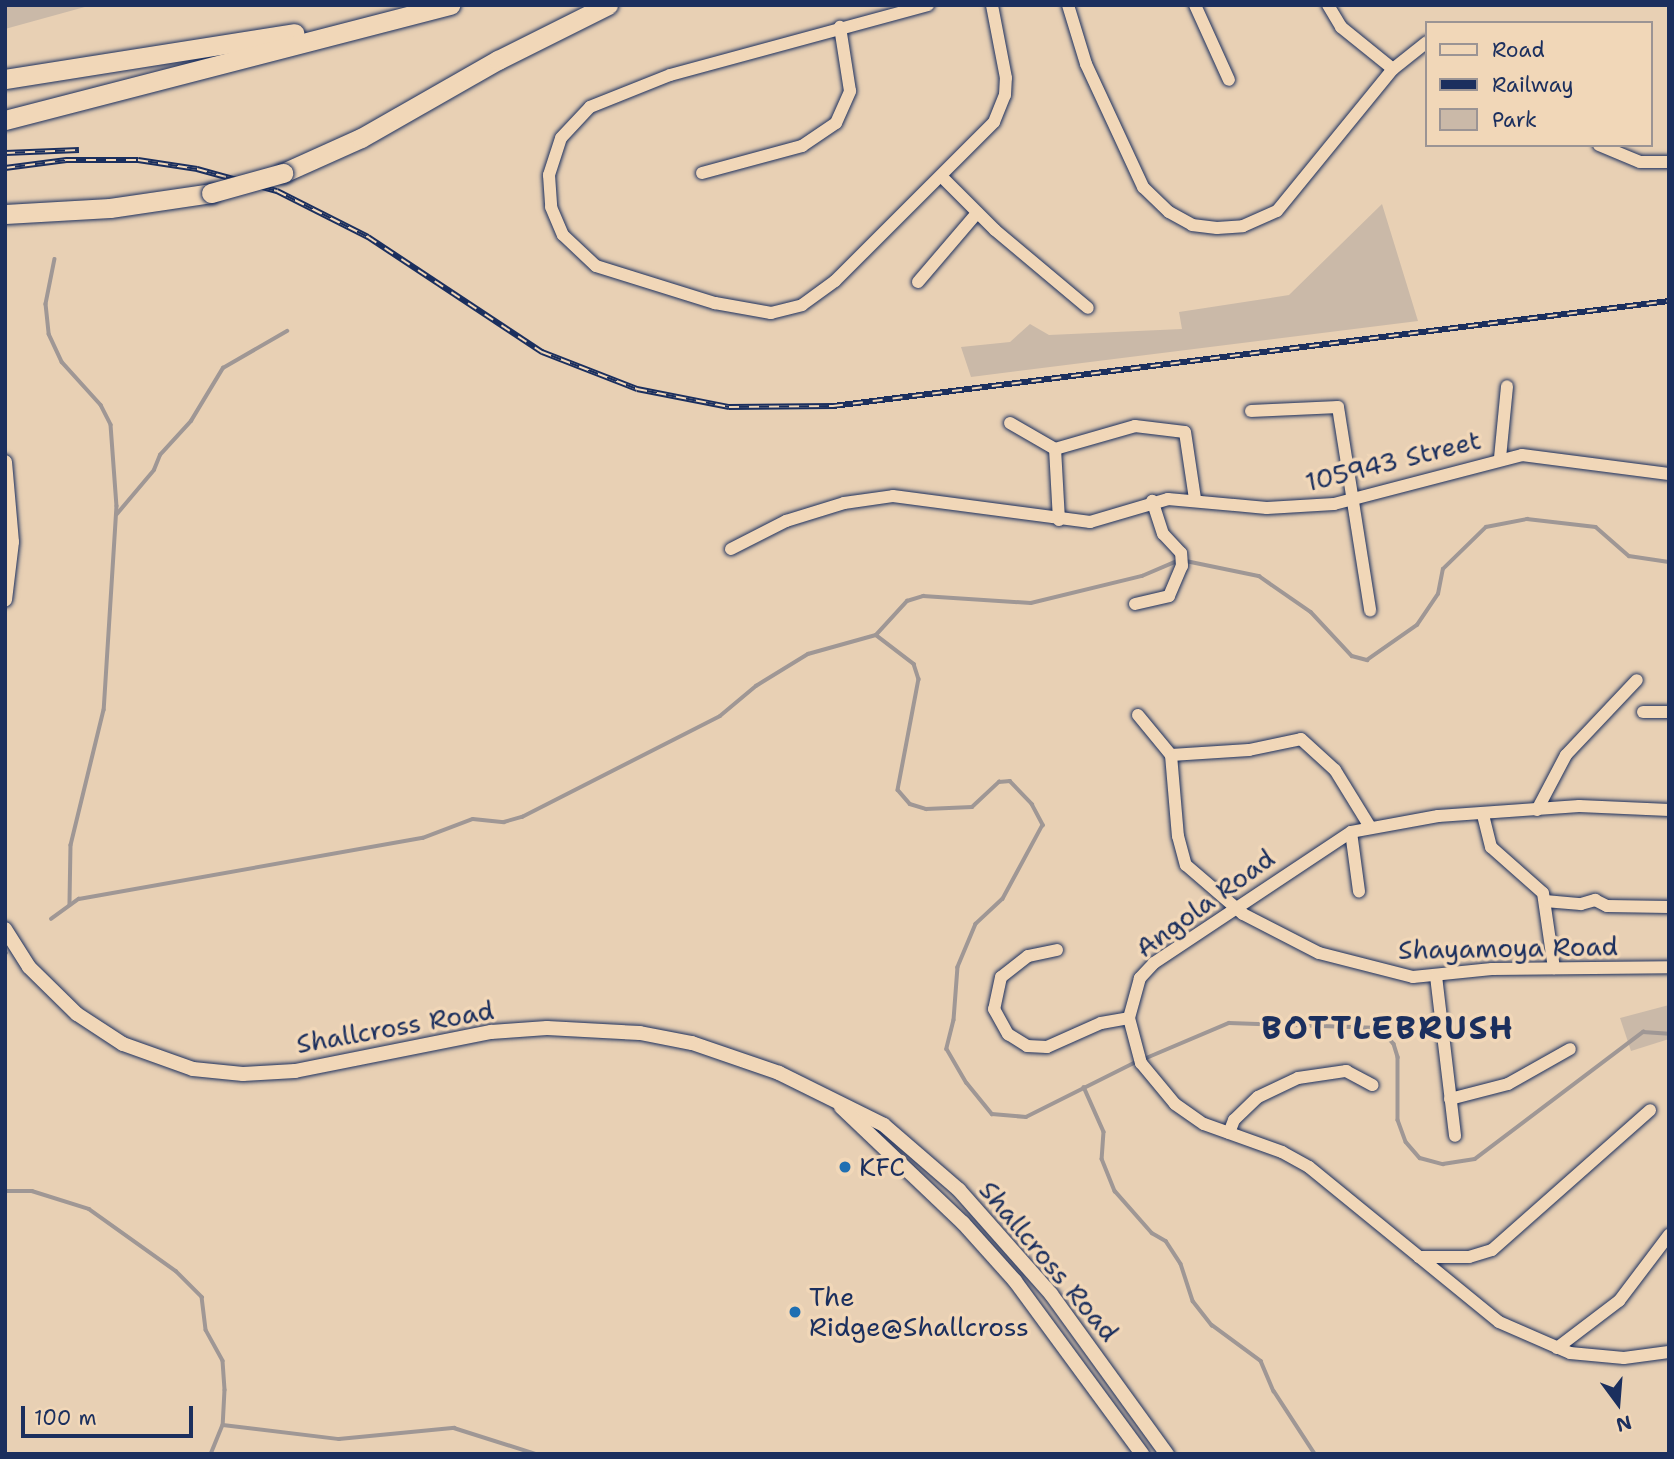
<!DOCTYPE html>
<style>
body{margin:0}
#map{position:relative;width:1674px;height:1459px;overflow:hidden;background:#e8d0b4;font-family:"Shantell Sans",sans-serif}
div>[style]{position:absolute}
[style*='--x']{left:calc(var(--x)*1px);top:calc(var(--y)*1px);width:calc(var(--w)*1px);rotate:calc(var(--a)*1deg)}
.green>*{inset:0;background:#cab9a8}
.stream>*{height:3.5px;margin:-1.75px;padding:0 1.75px;transform-origin:1.75px;border-radius:1.75px;background:#9f9795}
.roads{filter:drop-shadow(0 0 2px #1b2f5e) drop-shadow(0 0 2px #1b2f5e)}
.minor>*{height:12px;margin:-6px;padding:0 6px;transform-origin:6px;border-radius:6px;background:#f1d7b8}
.tertiary>*{height:14px;margin:-7px;padding:0 7px;transform-origin:7px;border-radius:7px;background:#f1d7b8}
.trunk>*{height:19px;margin:-9.5px;padding:0 9.5px;transform-origin:9.5px;border-radius:9.5px;background:#f1d7b8}
.rail>*{height:6px;margin-top:-3px;transform-origin:0;background:repeating-linear-gradient(90deg,#f1d7b8 0 10px,#1b2f5e 0 20px);box-sizing:border-box;border-block:2px solid #1b2f5e}
.bridges{filter:drop-shadow(0 0 2px #1b2f5e) drop-shadow(0 0 2px #1b2f5e)}
.trunk-bridge>*{height:19px;margin:-9.5px;padding:0 9.5px;transform-origin:9.5px;border-radius:9.5px;background:#f1d7b8}
.dots>*{width:19px;height:19px;translate:-50% -50%;box-sizing:border-box;border:4px solid #f1d7b8;border-radius:50%}
span{translate:-50% -50%;white-space:nowrap;text-align:center;line-height:1.15;-webkit-text-stroke:7px #f1d7b8;paint-order:stroke}
.street-label{font-size:26px;color:#1b2f5e}
.poi-label{font-size:26px;color:#1b2f5e}
.left{translate:0 -50%;text-align:left}
.district-label{font-size:33px;color:#1b2f5e;font-weight:700;letter-spacing:2px}
.frame{position:absolute;inset:0;border:7px solid #1b2f5e;pointer-events:none}
.legend{position:absolute;left:1425px;top:21px;width:228px;height:126px;box-sizing:border-box;background:#f1d7b8;border:2px solid #9b9494;margin:0;padding:9px 12px;list-style:none;font-size:21px;color:#1b2f5e}
.legend li{display:flex;align-items:center;gap:14px;height:35px}
.legend b{width:35px;border:2px solid #9b9494}
.north{position:absolute;left:1583px;top:1368px;width:70px;height:70px;-webkit-text-stroke:5px #f1d7b8;paint-order:stroke;rotate:164deg;font-size:19px;font-weight:700;line-height:28px;text-align:center;color:#1b2f5e}
.north::after{content:'';display:block;margin:auto;width:24px;height:32px;background:#1b2f5e;clip-path:polygon(50% 0,100% 100%,50% 72%,0 100%)}
.scale{position:absolute;left:21px;top:1406px;width:172px;height:32px;box-sizing:border-box;border:4px solid #1b2f5e;border-top:0;padding-left:9px;font-size:21px;line-height:24px;white-space:nowrap;color:#1b2f5e;-webkit-text-stroke:5px #f1d7b8;paint-order:stroke}
</style>
<div id="map">
<div class="green">
<i style="clip-path:polygon(5px 5px,92px 5px,5px 29px)"></i>
<i style="clip-path:polygon(1382px 204px,1418px 321px,971px 377px,961px 347px,1010px 342px,1030px 324px,1049px 335px,1182px 329px,1179px 312px,1289px 295px)"></i>
<i style="clip-path:polygon(1669px 1005px,1669px 1039px,1631px 1051px,1620px 1018px)"></i>
</div>
<div class="stream">
<i style="--x:55;--y:259;--w:46;--a:101.3"></i>
<i style="--x:46;--y:304;--w:30;--a:84"></i>
<i style="--x:49;--y:334;--w:31;--a:65"></i>
<i style="--x:62;--y:362;--w:58;--a:47.8"></i>
<i style="--x:101;--y:405;--w:22;--a:63"></i>
<i style="--x:111;--y:425;--w:81;--a:85.8"></i>
<i style="--x:117;--y:506;--w:204;--a:93.6"></i>
<i style="--x:104;--y:710;--w:139;--a:103.7"></i>
<i style="--x:71;--y:845;--w:60;--a:91"></i>
<i style="--x:117;--y:514;--w:57;--a:-49.9"></i>
<i style="--x:154;--y:470;--w:16;--a:-68"></i>
<i style="--x:160;--y:455;--w:46;--a:-47.6"></i>
<i style="--x:191;--y:421;--w:62;--a:-58.9"></i>
<i style="--x:223;--y:368;--w:74;--a:-30"></i>
<i style="--x:1186;--y:561;--w:75;--a:11.6"></i>
<i style="--x:1259;--y:576;--w:63;--a:34.7"></i>
<i style="--x:1311;--y:612;--w:60;--a:47"></i>
<i style="--x:1352;--y:656;--w:16;--a:15"></i>
<i style="--x:1367;--y:660;--w:61;--a:-35"></i>
<i style="--x:1417;--y:625;--w:37;--a:-56"></i>
<i style="--x:1438;--y:594;--w:25;--a:-79"></i>
<i style="--x:1443;--y:569;--w:60;--a:-44.3"></i>
<i style="--x:1486;--y:527;--w:42;--a:-11"></i>
<i style="--x:1527;--y:519;--w:69;--a:6.6"></i>
<i style="--x:1596;--y:527;--w:44;--a:41.3"></i>
<i style="--x:1629;--y:556;--w:40;--a:8.5"></i>
<i style="--x:876;--y:635;--w:48;--a:37.3"></i>
<i style="--x:914;--y:664;--w:16;--a:72"></i>
<i style="--x:919;--y:679;--w:113;--a:100.7"></i>
<i style="--x:898;--y:790;--w:18;--a:49"></i>
<i style="--x:910;--y:804;--w:17;--a:17"></i>
<i style="--x:926;--y:809;--w:46;--a:-2.5"></i>
<i style="--x:972;--y:807;--w:37;--a:-43"></i>
<i style="--x:999;--y:782;--w:11;--a:-5"></i>
<i style="--x:1010;--y:781;--w:32;--a:46"></i>
<i style="--x:1032;--y:804;--w:24;--a:62"></i>
<i style="--x:1043;--y:825;--w:84;--a:118.4"></i>
<i style="--x:1003;--y:899;--w:37;--a:137"></i>
<i style="--x:976;--y:924;--w:47;--a:112.7"></i>
<i style="--x:958;--y:967;--w:53;--a:94.3"></i>
<i style="--x:954;--y:1020;--w:30;--a:104"></i>
<i style="--x:947;--y:1049;--w:39;--a:60"></i>
<i style="--x:967;--y:1083;--w:40;--a:51"></i>
<i style="--x:992;--y:1114;--w:34;--a:5"></i>
<i style="--x:1026;--y:1117;--w:123;--a:-26.6"></i>
<i style="--x:51;--y:919;--w:34;--a:-36"></i>
<i style="--x:79;--y:899;--w:349;--a:-10.1"></i>
<i style="--x:423;--y:838;--w:53;--a:-20.8"></i>
<i style="--x:473;--y:819;--w:31;--a:6"></i>
<i style="--x:504;--y:822;--w:19;--a:-16"></i>
<i style="--x:522;--y:817;--w:222;--a:-27"></i>
<i style="--x:720;--y:716;--w:47;--a:-39.8"></i>
<i style="--x:756;--y:686;--w:61;--a:-31.6"></i>
<i style="--x:808;--y:654;--w:71;--a:-15.6"></i>
<i style="--x:876;--y:635;--w:46;--a:-47.6"></i>
<i style="--x:907;--y:601;--w:17;--a:-17"></i>
<i style="--x:923;--y:596;--w:108;--a:3.7"></i>
<i style="--x:1031;--y:603;--w:114;--a:-13.7"></i>
<i style="--x:1142;--y:576;--w:38;--a:-23"></i>
<i style="--x:5;--y:954;--w:1;--a:-45"></i>
<i style="--x:1144;--y:1059;--w:92;--a:-23"></i>
<i style="--x:1229;--y:1023;--w:151;--a:1.9"></i>
<i style="--x:1380;--y:1028;--w:21;--a:49"></i>
<i style="--x:1394;--y:1044;--w:14;--a:73"></i>
<i style="--x:1398;--y:1057;--w:63;--a:90"></i>
<i style="--x:1398;--y:1120;--w:23;--a:70"></i>
<i style="--x:1406;--y:1142;--w:21;--a:49"></i>
<i style="--x:1420;--y:1158;--w:24;--a:15"></i>
<i style="--x:1443;--y:1164;--w:32;--a:-9"></i>
<i style="--x:1475;--y:1159;--w:211;--a:-37.1"></i>
<i style="--x:1643;--y:1032;--w:26;--a:4"></i>
<i style="--x:1084;--y:1087;--w:49;--a:66"></i>
<i style="--x:1104;--y:1132;--w:27;--a:94"></i>
<i style="--x:1102;--y:1159;--w:35;--a:68"></i>
<i style="--x:1115;--y:1191;--w:56;--a:48.6"></i>
<i style="--x:1152;--y:1233;--w:16;--a:30"></i>
<i style="--x:1166;--y:1241;--w:27;--a:57"></i>
<i style="--x:1181;--y:1264;--w:39;--a:72"></i>
<i style="--x:1193;--y:1301;--w:31;--a:52"></i>
<i style="--x:1212;--y:1325;--w:61;--a:36.3"></i>
<i style="--x:1261;--y:1361;--w:33;--a:67"></i>
<i style="--x:1274;--y:1391;--w:75;--a:56.9"></i>
<i style="--x:5;--y:1191;--w:27;--a:0"></i>
<i style="--x:32;--y:1191;--w:60;--a:17.5"></i>
<i style="--x:89;--y:1209;--w:107;--a:35.5"></i>
<i style="--x:176;--y:1271;--w:37;--a:45"></i>
<i style="--x:202;--y:1297;--w:33;--a:83"></i>
<i style="--x:206;--y:1330;--w:35;--a:61"></i>
<i style="--x:223;--y:1361;--w:29;--a:86"></i>
<i style="--x:225;--y:1390;--w:35;--a:93"></i>
<i style="--x:223;--y:1425;--w:31;--a:112"></i>
<i style="--x:223;--y:1425;--w:117;--a:6.9"></i>
<i style="--x:339;--y:1439;--w:116;--a:-5.5"></i>
<i style="--x:454;--y:1428;--w:86;--a:17.6"></i>
</div>
<div class="roads">
<div class="minor">
<i style="--x:928;--y:5;--w:267;--a:164.8"></i>
<i style="--x:670;--y:75;--w:86;--a:158.2"></i>
<i style="--x:590;--y:107;--w:42;--a:133.1"></i>
<i style="--x:561;--y:138;--w:39;--a:108"></i>
<i style="--x:549;--y:175;--w:32;--a:86"></i>
<i style="--x:551;--y:207;--w:30;--a:67"></i>
<i style="--x:563;--y:235;--w:45;--a:43.2"></i>
<i style="--x:596;--y:266;--w:125;--a:17.3"></i>
<i style="--x:715;--y:303;--w:57;--a:10.1"></i>
<i style="--x:771;--y:313;--w:32;--a:-14"></i>
<i style="--x:802;--y:305;--w:41;--a:-36"></i>
<i style="--x:835;--y:281;--w:225;--a:-45"></i>
<i style="--x:994;--y:122;--w:29;--a:-68"></i>
<i style="--x:1005;--y:95;--w:17;--a:-87"></i>
<i style="--x:1006;--y:78;--w:74;--a:-100.9"></i>
<i style="--x:1068;--y:5;--w:62;--a:73"></i>
<i style="--x:1086;--y:64;--w:136;--a:65.1"></i>
<i style="--x:1143;--y:187;--w:36;--a:44"></i>
<i style="--x:1169;--y:212;--w:26;--a:29"></i>
<i style="--x:1192;--y:225;--w:25;--a:7"></i>
<i style="--x:1217;--y:228;--w:26;--a:-4"></i>
<i style="--x:1243;--y:226;--w:37;--a:-24"></i>
<i style="--x:1277;--y:211;--w:183;--a:-50.8"></i>
<i style="--x:1393;--y:69;--w:43;--a:-38.5"></i>
<i style="--x:1195;--y:5;--w:82;--a:65.6"></i>
<i style="--x:1328;--y:5;--w:26;--a:59"></i>
<i style="--x:1341;--y:27;--w:67;--a:38.9"></i>
<i style="--x:1599;--y:145;--w:44;--a:22.5"></i>
<i style="--x:1640;--y:162;--w:29;--a:0"></i>
<i style="--x:702;--y:173;--w:104;--a:-15.1"></i>
<i style="--x:802;--y:146;--w:41;--a:-34.1"></i>
<i style="--x:836;--y:123;--w:35;--a:-66"></i>
<i style="--x:850;--y:91;--w:65;--a:-98.9"></i>
<i style="--x:942;--y:177;--w:75;--a:45"></i>
<i style="--x:995;--y:230;--w:121;--a:40"></i>
<i style="--x:918;--y:282;--w:91;--a:-49.5"></i>
<i style="--x:1251;--y:411;--w:87;--a:-2.6"></i>
<i style="--x:1338;--y:407;--w:206;--a:81"></i>
<i style="--x:1010;--y:423;--w:52;--a:30"></i>
<i style="--x:1500;--y:458;--w:72;--a:-84.4"></i>
<i style="--x:1059;--y:520;--w:71;--a:-93.2"></i>
<i style="--x:1055;--y:449;--w:83;--a:-16"></i>
<i style="--x:1135;--y:426;--w:50;--a:6.8"></i>
<i style="--x:1185;--y:432;--w:68;--a:81.5"></i>
<i style="--x:731;--y:549;--w:62;--a:-27"></i>
<i style="--x:786;--y:521;--w:61;--a:-17.2"></i>
<i style="--x:844;--y:503;--w:49;--a:-8.1"></i>
<i style="--x:893;--y:496;--w:199;--a:7.5"></i>
<i style="--x:1090;--y:522;--w:81;--a:-16.4"></i>
<i style="--x:1168;--y:499;--w:99;--a:5.2"></i>
<i style="--x:1267;--y:508;--w:67;--a:-3.4"></i>
<i style="--x:1334;--y:504;--w:194;--a:-14.6"></i>
<i style="--x:1522;--y:455;--w:148;--a:7.4"></i>
<i style="--x:1135;--y:604;--w:35;--a:-13"></i>
<i style="--x:1169;--y:596;--w:33;--a:-67"></i>
<i style="--x:1182;--y:566;--w:13;--a:-94"></i>
<i style="--x:1181;--y:553;--w:26;--a:-133"></i>
<i style="--x:1163;--y:534;--w:35;--a:-108"></i>
<i style="--x:1643;--y:712;--w:26;--a:0"></i>
<i style="--x:1138;--y:715;--w:52;--a:50.5"></i>
<i style="--x:1171;--y:755;--w:81;--a:85.1"></i>
<i style="--x:1178;--y:836;--w:30;--a:75"></i>
<i style="--x:1186;--y:865;--w:75;--a:40.7"></i>
<i style="--x:1243;--y:914;--w:85;--a:27.2"></i>
<i style="--x:1319;--y:953;--w:97;--a:14.3"></i>
<i style="--x:1413;--y:977;--w:79;--a:-5.8"></i>
<i style="--x:1492;--y:969;--w:177;--a:-0.6"></i>
<i style="--x:1171;--y:755;--w:78;--a:-3.7"></i>
<i style="--x:1249;--y:750;--w:53;--a:-11.9"></i>
<i style="--x:1301;--y:739;--w:46;--a:42.4"></i>
<i style="--x:1335;--y:770;--w:67;--a:58.4"></i>
<i style="--x:1537;--y:810;--w:62;--a:-62.2"></i>
<i style="--x:1566;--y:755;--w:103;--a:-46.6"></i>
<i style="--x:1669;--y:810;--w:90;--a:-177.5"></i>
<i style="--x:1579;--y:806;--w:141;--a:175.9"></i>
<i style="--x:1438;--y:816;--w:88;--a:169.6"></i>
<i style="--x:1351;--y:832;--w:237;--a:146.4"></i>
<i style="--x:1154;--y:963;--w:21;--a:133"></i>
<i style="--x:1140;--y:978;--w:41;--a:105.4"></i>
<i style="--x:1129;--y:1018;--w:47;--a:75.1"></i>
<i style="--x:1141;--y:1063;--w:53;--a:50.3"></i>
<i style="--x:1175;--y:1104;--w:35;--a:35"></i>
<i style="--x:1204;--y:1124;--w:83;--a:19.7"></i>
<i style="--x:1282;--y:1152;--w:31;--a:29"></i>
<i style="--x:1309;--y:1167;--w:245;--a:39.2"></i>
<i style="--x:1499;--y:1322;--w:77;--a:23.6"></i>
<i style="--x:1570;--y:1353;--w:54;--a:5.3"></i>
<i style="--x:1624;--y:1358;--w:45;--a:-7.6"></i>
<i style="--x:1483;--y:815;--w:33;--a:76"></i>
<i style="--x:1491;--y:847;--w:69;--a:41.5"></i>
<i style="--x:1543;--y:893;--w:76;--a:81.7"></i>
<i style="--x:1351;--y:832;--w:60;--a:82.3"></i>
<i style="--x:1545;--y:901;--w:36;--a:5"></i>
<i style="--x:1581;--y:904;--w:15;--a:-16"></i>
<i style="--x:1595;--y:900;--w:13;--a:27"></i>
<i style="--x:1607;--y:906;--w:62;--a:0.9"></i>
<i style="--x:1057;--y:950;--w:30;--a:168"></i>
<i style="--x:1028;--y:956;--w:34;--a:142"></i>
<i style="--x:1001;--y:977;--w:33;--a:102"></i>
<i style="--x:994;--y:1009;--w:29;--a:61"></i>
<i style="--x:1008;--y:1034;--w:22;--a:32"></i>
<i style="--x:1027;--y:1046;--w:20;--a:3"></i>
<i style="--x:1047;--y:1047;--w:59;--a:-24"></i>
<i style="--x:1101;--y:1023;--w:28;--a:-10"></i>
<i style="--x:1436;--y:976;--w:161;--a:83.2"></i>
<i style="--x:1450;--y:1099;--w:60;--a:-14.5"></i>
<i style="--x:1508;--y:1084;--w:71;--a:-29.4"></i>
<i style="--x:1229;--y:1133;--w:14;--a:-69"></i>
<i style="--x:1234;--y:1120;--w:33;--a:-44"></i>
<i style="--x:1258;--y:1097;--w:44;--a:-25.4"></i>
<i style="--x:1298;--y:1078;--w:49;--a:-8.3"></i>
<i style="--x:1346;--y:1071;--w:30;--a:28"></i>
<i style="--x:1419;--y:1257;--w:50;--a:0"></i>
<i style="--x:1469;--y:1257;--w:24;--a:-17"></i>
<i style="--x:1492;--y:1250;--w:211;--a:-41.5"></i>
<i style="--x:1557;--y:1348;--w:78;--a:-37.2"></i>
<i style="--x:1619;--y:1301;--w:83;--a:-52.9"></i>
</div>
<div class="tertiary">
<i style="--x:5;--y:462;--w:80;--a:85"></i>
<i style="--x:12;--y:542;--w:58;--a:96.9"></i>
<i style="--x:5;--y:929;--w:45;--a:57.7"></i>
<i style="--x:29;--y:967;--w:67;--a:44.4"></i>
<i style="--x:77;--y:1014;--w:55;--a:33.1"></i>
<i style="--x:123;--y:1044;--w:74;--a:19.7"></i>
<i style="--x:193;--y:1069;--w:50;--a:5.7"></i>
<i style="--x:243;--y:1074;--w:52;--a:-3.3"></i>
<i style="--x:295;--y:1071;--w:200;--a:-11.3"></i>
<i style="--x:491;--y:1032;--w:56;--a:-4.1"></i>
<i style="--x:547;--y:1028;--w:93;--a:3.1"></i>
<i style="--x:640;--y:1033;--w:53;--a:10.9"></i>
<i style="--x:692;--y:1043;--w:92;--a:19"></i>
<i style="--x:779;--y:1073;--w:117;--a:26.3"></i>
<i style="--x:884;--y:1125;--w:99;--a:40.9"></i>
<i style="--x:959;--y:1190;--w:139;--a:48.5"></i>
<i style="--x:1051;--y:1294;--w:198;--a:54.1"></i>
<i style="--x:841;--y:1107;--w:168;--a:43.6"></i>
<i style="--x:963;--y:1223;--w:78;--a:48.1"></i>
<i style="--x:1015;--y:1281;--w:215;--a:53.7"></i>
</div>
<div class="trunk">
<i style="--x:5;--y:79;--w:293;--a:-9"></i>
<i style="--x:5;--y:120;--w:460;--a:-14.5"></i>
<i style="--x:283;--y:173;--w:85;--a:-24.2"></i>
<i style="--x:361;--y:138;--w:158;--a:-29.7"></i>
<i style="--x:498;--y:60;--w:123;--a:-26.6"></i>
<i style="--x:5;--y:214;--w:105;--a:-3.3"></i>
<i style="--x:110;--y:208;--w:102;--a:-8.4"></i>
</div>
</div>
<div class="rail">
<i style="--x:5;--y:153;--w:74;--a:-2.3"></i>
<i style="--x:5;--y:168;--w:62;--a:-7.5"></i>
<i style="--x:66;--y:160;--w:72;--a:0"></i>
<i style="--x:138;--y:160;--w:60;--a:8.7"></i>
<i style="--x:197;--y:169;--w:83;--a:15.4"></i>
<i style="--x:277;--y:191;--w:102;--a:26.8"></i>
<i style="--x:368;--y:237;--w:209;--a:33.5"></i>
<i style="--x:542;--y:352;--w:102;--a:21.3"></i>
<i style="--x:637;--y:389;--w:94;--a:11.1"></i>
<i style="--x:729;--y:407;--w:104;--a:-0.6"></i>
<i style="--x:833;--y:406;--w:843;--a:-7.16"></i>
</div>
<div class="bridges">
<div class="trunk-bridge">
<i style="--x:211;--y:193;--w:75;--a:-15.5"></i>
</div>
</div>
<div class="dots">
<i style="left:845px;top:1167px;background:#1f6fb2"></i>
<i style="left:795px;top:1312px;background:#1f6fb2"></i>
</div>
<div class="street-label">
<span style="left:1393px;top:461px;rotate:-14deg">105943 Street</span>
<span style="left:1205px;top:903px;rotate:-36deg">Angola Road</span>
<span style="left:1508px;top:948px;rotate:-1deg">Shayamoya Road</span>
<span style="left:395px;top:1027px;rotate:-10deg">Shallcross Road</span>
<span style="left:1049px;top:1261px;rotate:50deg">Shallcross Road</span>
</div>
<div class="poi-label">
<span class="left" style="left:859px;top:1167px">KFC</span>
<span class="left" style="left:809px;top:1312px">The<br>Ridge@Shallcross</span>
</div>
<div class="district-label">
<span style="left:1388px;top:1028px">BOTTLEBRUSH</span>
</div>
<div class="frame"></div>
<ul class="legend">
<li><b style="height:9px;background:#f1d7b8"></b>Road</li>
<li><b style="height:9px;background:#1b2f5e"></b>Railway</li>
<li><b style="height:19px;background:#cab9a8"></b>Park</li>
</ul>
<div class="north">N</div>
<div class="scale">100 m</div>
</div>
